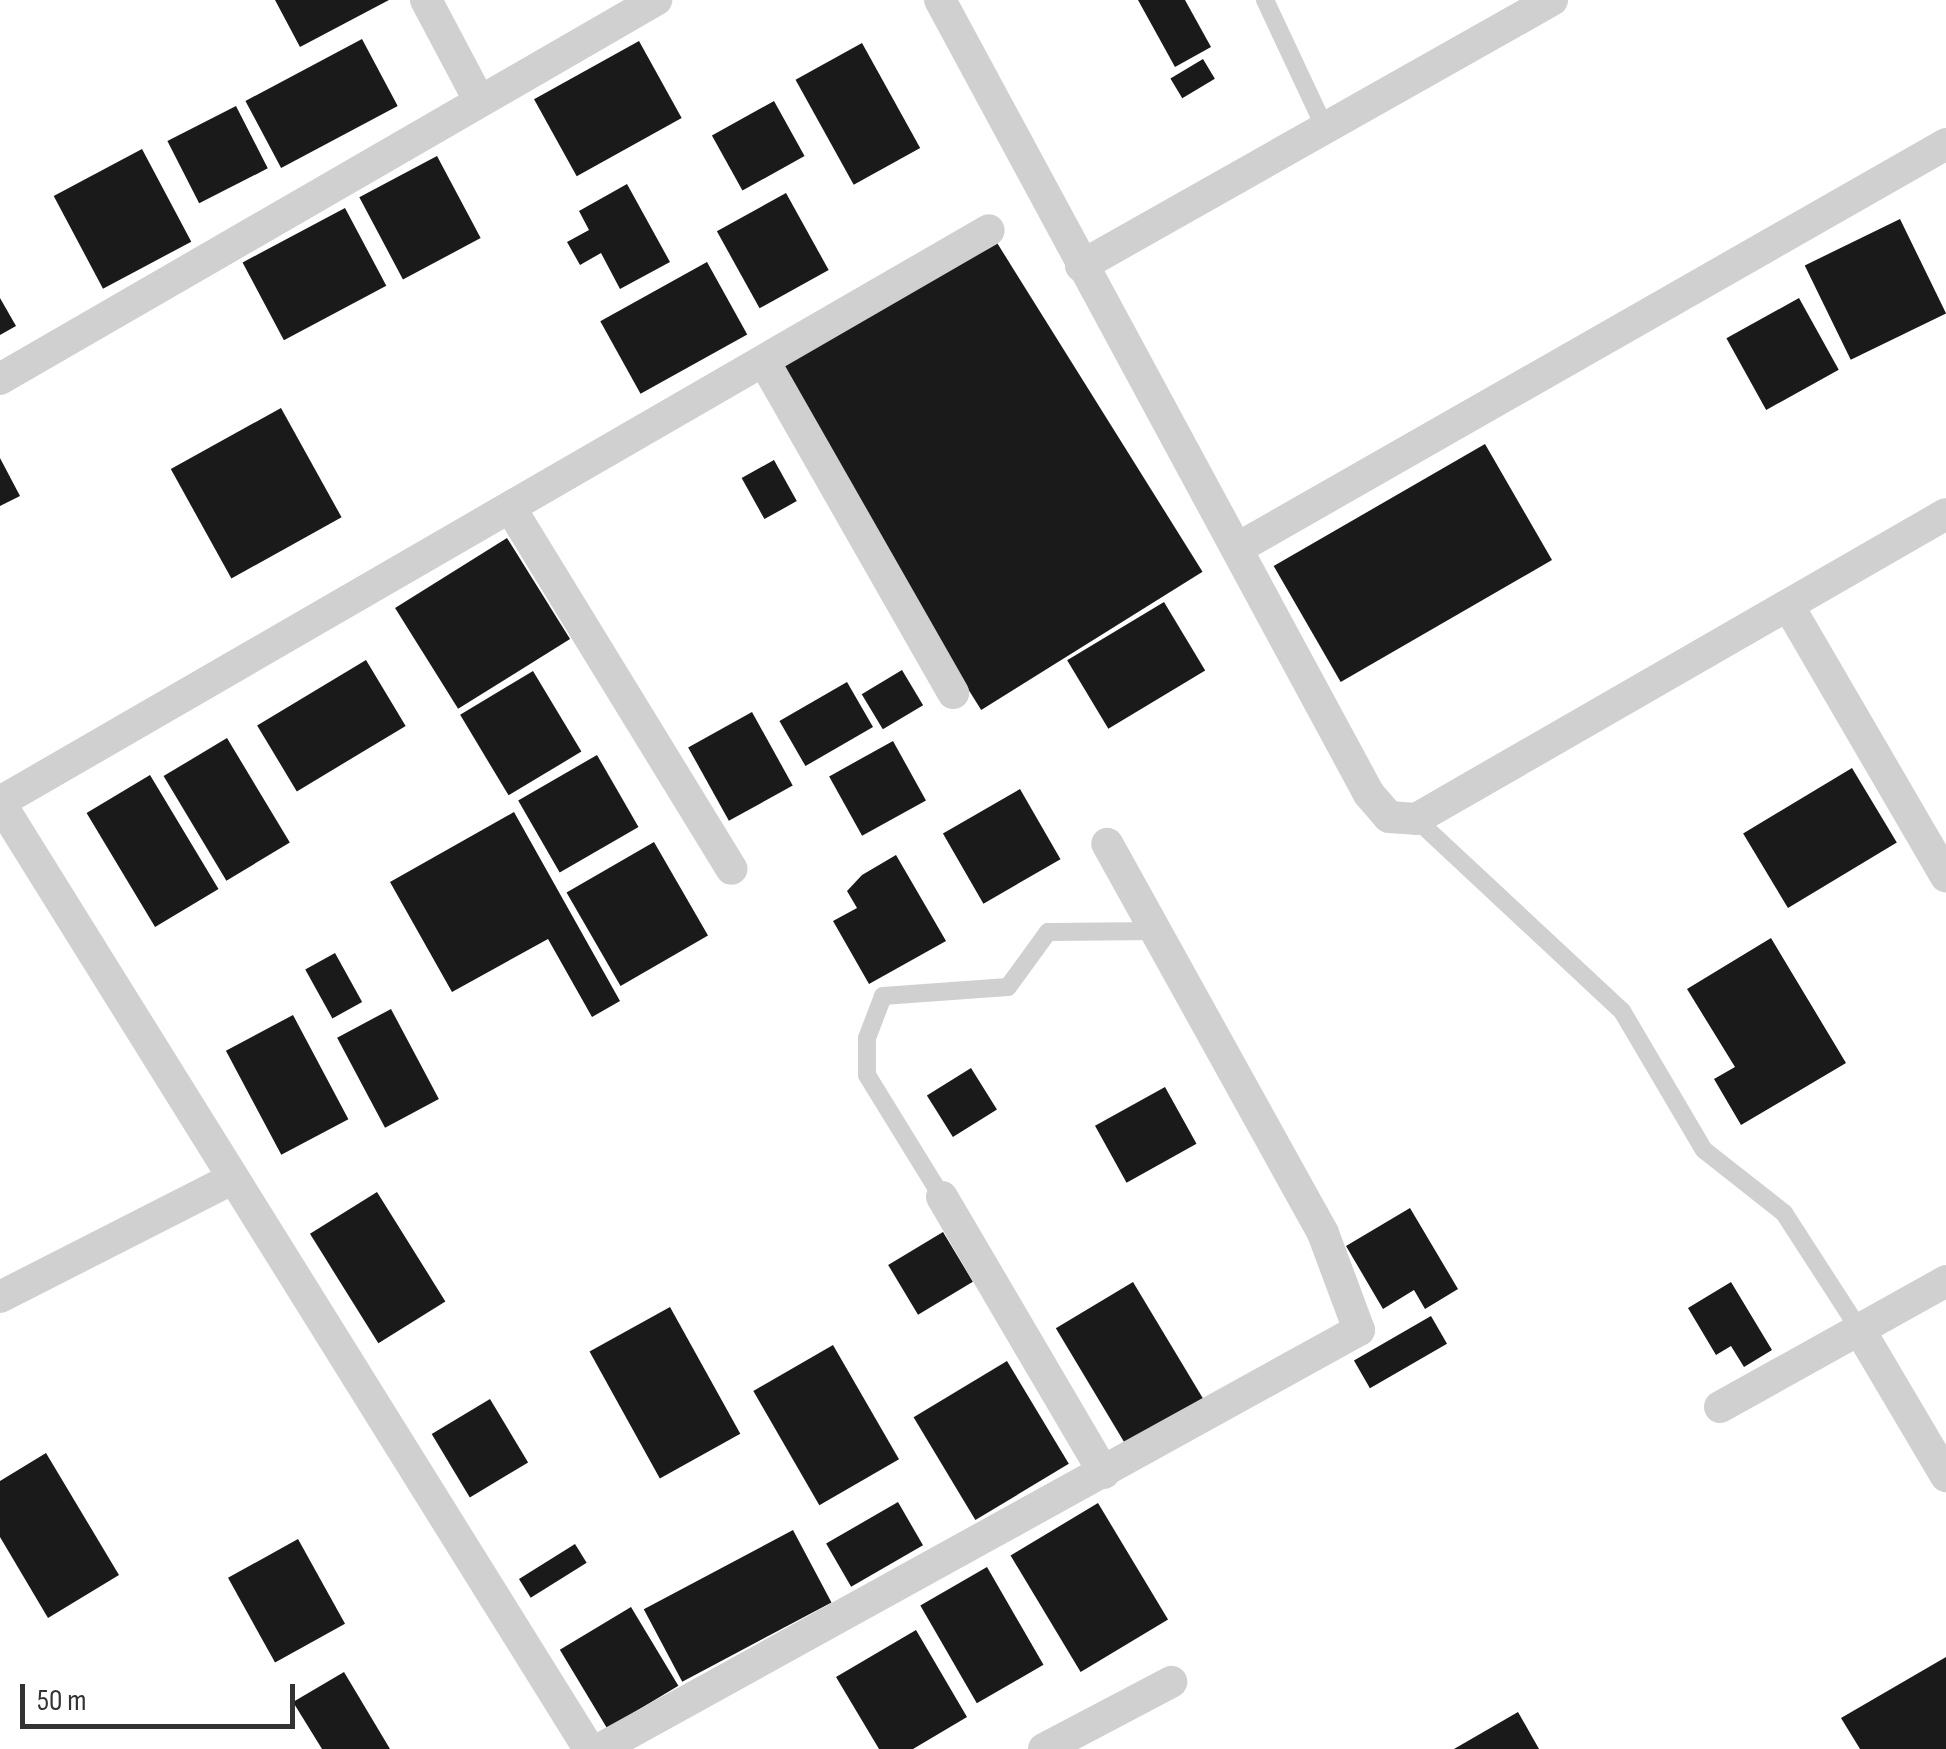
<!DOCTYPE html>
<style>
body{margin:0}
#map{position:relative;width:1946px;height:1749px;overflow:hidden;background:#fff;font-family:"Sofia Sans Condensed",sans-serif}
div>[style]{position:absolute}
[style*='--x']{left:calc(var(--x)*1px);top:calc(var(--y)*1px);width:calc(var(--w)*1px);rotate:calc(var(--a)*1deg)}
.building>*{inset:0;background:#1a1a1a;transform-origin:0 0}
.lane>*{height:18px;margin:-9px;padding:0 9px;transform-origin:9px;border-radius:9px;background:#d0d0d0}
.street>*{height:32px;margin:-16px;padding:0 16px;transform-origin:16px;border-radius:16px;background:#d0d0d0}
span{translate:-50% -50%;white-space:nowrap;text-align:center;line-height:1.15;-webkit-text-stroke:10px #fff;paint-order:stroke}
.scale{position:absolute;left:20px;top:1684px;width:275px;height:45px;box-sizing:border-box;border:5px solid #333;border-top:0;padding-left:12px;font-size:30px;line-height:35px;white-space:nowrap;color:#333;-webkit-text-stroke:8px #fff;paint-order:stroke}
</style>
<div id="map">
<div class="building">
<i style="clip-path:polygon(275px 0,389px 0,300px 47px)"></i>
<i style="clip-path:polygon(1138px 0,1185px 0,1211px 47px,1175px 67px)"></i>
<i style="left:362px;top:39px;width:76px;height:132px;rotate:62deg"></i>
<i style="left:639px;top:41px;width:88px;height:120px;rotate:61deg"></i>
<i style="left:862px;top:43px;width:120px;height:76px;rotate:61deg"></i>
<i style="left:1203px;top:59px;width:23px;height:38px;rotate:59deg"></i>
<i style="left:774px;top:101px;width:63px;height:71px;rotate:61deg"></i>
<i style="left:236px;top:106px;width:70px;height:77px;rotate:63deg"></i>
<i style="left:142px;top:149px;width:105px;height:100px;rotate:62deg"></i>
<i style="left:437px;top:156px;width:93px;height:88px;rotate:62deg"></i>
<i style="clip-path:polygon(627px 184px,670px 262px,620px 289px,601px 253px,580px 265px,567px 242px,589px 230px,579px 211px)"></i>
<i style="left:786px;top:193px;width:88px;height:79px;rotate:61deg"></i>
<i style="left:345px;top:208px;width:88px;height:116px;rotate:62deg"></i>
<i style="left:1900px;top:219px;width:105px;height:106px;rotate:64deg"></i>
<i style="left:989px;top:230px;width:403px;height:261px;rotate:58deg"></i>
<i style="left:707px;top:262px;width:83px;height:122px;rotate:61deg"></i>
<i style="clip-path:polygon(0 298px,16px 326px,0 335px)"></i>
<i style="left:1799px;top:298px;width:82px;height:83px;rotate:61deg"></i>
<i style="left:281px;top:408px;width:125px;height:126px;rotate:61deg"></i>
<i style="left:1485px;top:444px;width:134px;height:244px;rotate:60deg"></i>
<i style="clip-path:polygon(0 458px,20px 496px,0 506px)"></i>
<i style="left:774px;top:460px;width:47px;height:37px;rotate:61deg"></i>
<i style="left:507px;top:538px;width:119px;height:132px;rotate:58deg"></i>
<i style="left:1164px;top:602px;width:80px;height:113px;rotate:59deg"></i>
<i style="left:366px;top:660px;width:77px;height:127px;rotate:59deg"></i>
<i style="left:902px;top:670px;width:41px;height:47px;rotate:59deg"></i>
<i style="left:533px;top:671px;width:94px;height:85px;rotate:59deg"></i>
<i style="left:847px;top:682px;width:52px;height:78px;rotate:60deg"></i>
<i style="left:752px;top:712px;width:84px;height:73px;rotate:61deg"></i>
<i style="left:227px;top:738px;width:122px;height:74px;rotate:59deg"></i>
<i style="left:893px;top:741px;width:68px;height:73px;rotate:61deg"></i>
<i style="left:597px;top:755px;width:83px;height:91px;rotate:60deg"></i>
<i style="left:1852px;top:768px;width:87px;height:127px;rotate:59deg"></i>
<i style="left:150px;top:775px;width:133px;height:74px;rotate:59deg"></i>
<i style="left:1020px;top:789px;width:81px;height:89px;rotate:60deg"></i>
<i style="clip-path:polygon(514px 812px,620px 1001px,592px 1017px,548px 939px,452px 992px,390px 882px)"></i>
<i style="left:654px;top:842px;width:108px;height:101px;rotate:60deg"></i>
<i style="clip-path:polygon(896px 855px,946px 941px,869px 984px,833px 921px,857px 908px,847px 891px,862px 875px)"></i>
<i style="clip-path:polygon(1771px 938px,1846px 1063px,1741px 1125px,1714px 1079px,1735px 1067px,1687px 989px)"></i>
<i style="left:335px;top:953px;width:56px;height:34px;rotate:61deg"></i>
<i style="left:391px;top:1009px;width:102px;height:61px;rotate:62deg"></i>
<i style="left:293px;top:1015px;width:118px;height:76px;rotate:62deg"></i>
<i style="left:971px;top:1068px;width:49px;height:52px;rotate:58deg"></i>
<i style="left:1165px;top:1087px;width:65px;height:80px;rotate:61deg"></i>
<i style="left:377px;top:1192px;width:129px;height:79px;rotate:58deg"></i>
<i style="clip-path:polygon(1410px 1208px,1458px 1289px,1425px 1309px,1414px 1290px,1383px 1309px,1346px 1246px)"></i>
<i style="left:943px;top:1232px;width:58px;height:64px;rotate:59deg"></i>
<i style="left:1133px;top:1282px;width:136px;height:90px;rotate:59deg"></i>
<i style="clip-path:polygon(1731px 1282px,1772px 1350px,1744px 1367px,1731px 1346px,1716px 1355px,1688px 1308px)"></i>
<i style="left:670px;top:1307px;width:145px;height:92px;rotate:61deg"></i>
<i style="left:1431px;top:1316px;width:32px;height:89px;rotate:60deg"></i>
<i style="left:833px;top:1345px;width:132px;height:92px;rotate:60deg"></i>
<i style="left:1007px;top:1361px;width:120px;height:109px;rotate:59deg"></i>
<i style="left:490px;top:1399px;width:74px;height:68px;rotate:59deg"></i>
<i style="clip-path:polygon(46px 1453px,119px 1575px,48px 1618px,0 1537px,0 1481px)"></i>
<i style="left:898px;top:1502px;width:50px;height:83px;rotate:60deg"></i>
<i style="left:1098px;top:1503px;width:136px;height:102px;rotate:59deg"></i>
<i style="left:793px;top:1530px;width:82px;height:169px;rotate:62deg"></i>
<i style="left:298px;top:1539px;width:97px;height:80px;rotate:61deg"></i>
<i style="left:575px;top:1544px;width:22px;height:66px;rotate:58deg"></i>
<i style="left:987px;top:1567px;width:113px;height:77px;rotate:60deg"></i>
<i style="left:631px;top:1607px;width:92px;height:83px;rotate:59deg"></i>
<i style="clip-path:polygon(916px 1630px,967px 1717px,913px 1749px,879px 1749px,836px 1677px)"></i>
<i style="clip-path:polygon(1946px 1657px,1946px 1749px,1860px 1749px,1841px 1718px)"></i>
<i style="clip-path:polygon(344px 1672px,390px 1749px,322px 1749px,293px 1702px)"></i>
<i style="clip-path:polygon(1518px 1712px,1539px 1749px,1454px 1749px)"></i>
</div>
<div class="lane">
<i style="--x:1265;--y:0;--w:141;--a:64.9"></i>
<i style="--x:1416;--y:819;--w:282;--a:43"></i>
<i style="--x:1622;--y:1011;--w:161;--a:59.5"></i>
<i style="--x:1704;--y:1150;--w:102;--a:38.2"></i>
<i style="--x:1784;--y:1213;--w:138;--a:57.1"></i>
<i style="--x:942;--y:1197;--w:143;--a:-121.6"></i>
<i style="--x:867;--y:1075;--w:37;--a:-90"></i>
<i style="--x:867;--y:1038;--w:45;--a:-69.1"></i>
<i style="--x:883;--y:996;--w:125;--a:-4.1"></i>
<i style="--x:1008;--y:987;--w:68;--a:-54"></i>
<i style="--x:1048;--y:932;--w:111;--a:-0.5"></i>
</div>
<div class="street">
<i style="--x:426;--y:0;--w:113;--a:62.1"></i>
<i style="--x:940;--y:0;--w:902;--a:61.62"></i>
<i style="--x:1369;--y:794;--w:30;--a:49"></i>
<i style="--x:1389;--y:817;--w:27;--a:4"></i>
<i style="--x:1416;--y:819;--w:611;--a:-29.92"></i>
<i style="--x:1081;--y:266;--w:541;--a:-29.46"></i>
<i style="--x:765;--y:363;--w:380;--a:60.3"></i>
<i style="--x:0;--y:379;--w:758;--a:-30.02"></i>
<i style="--x:511;--y:509;--w:422;--a:58.5"></i>
<i style="--x:1238;--y:548;--w:815;--a:-29.71"></i>
<i style="--x:1788;--y:605;--w:314;--a:59.8"></i>
<i style="--x:0;--y:802;--w:1142;--a:-30.04"></i>
<i style="--x:0;--y:803;--w:1114;--a:58.09"></i>
<i style="--x:942;--y:1197;--w:320;--a:59.6"></i>
<i style="--x:0;--y:1297;--w:260;--a:-27"></i>
<i style="--x:1859;--y:1329;--w:171;--a:59.4"></i>
<i style="--x:1720;--y:1407;--w:259;--a:-29.1"></i>
<i style="--x:600;--y:1749;--w:867;--a:-28.9"></i>
<i style="--x:1359;--y:1330;--w:103;--a:-110.4"></i>
<i style="--x:1323;--y:1233;--w:445;--a:-119"></i>
<i style="--x:1044;--y:1749;--w:144;--a:-27.8"></i>
</div>
<div class="scale">50 m</div>
</div>
